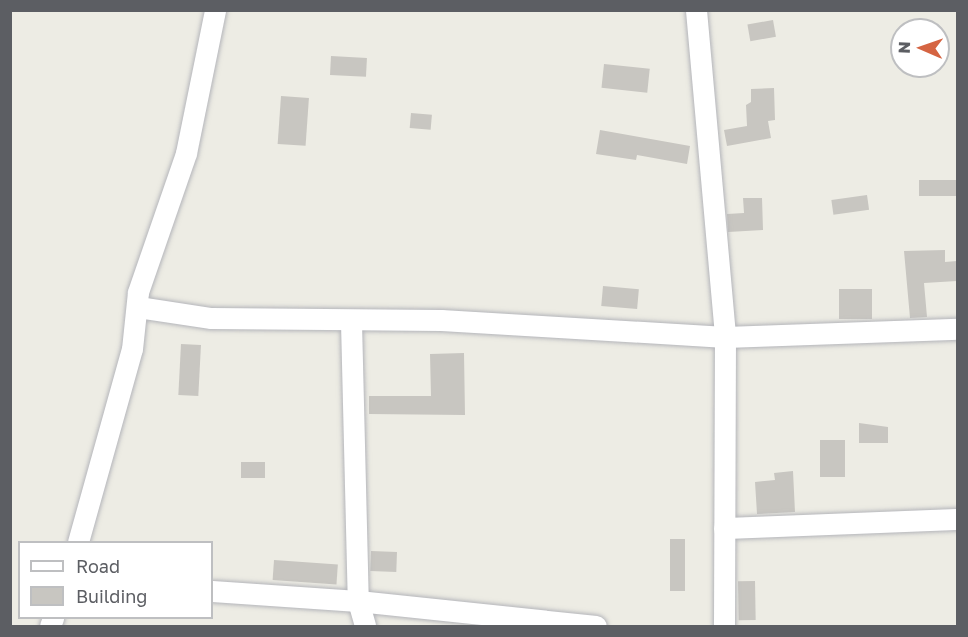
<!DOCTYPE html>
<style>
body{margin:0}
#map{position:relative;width:968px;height:637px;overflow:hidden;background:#edece4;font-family:"Golos Text",sans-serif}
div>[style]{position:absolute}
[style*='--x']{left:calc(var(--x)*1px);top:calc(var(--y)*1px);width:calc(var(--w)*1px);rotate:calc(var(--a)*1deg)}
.building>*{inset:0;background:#c8c6c1;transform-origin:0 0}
.roads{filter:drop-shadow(0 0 2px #b4b5ba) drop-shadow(0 0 2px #b4b5ba)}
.minor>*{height:21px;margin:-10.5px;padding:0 10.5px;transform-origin:10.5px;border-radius:10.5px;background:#fff}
span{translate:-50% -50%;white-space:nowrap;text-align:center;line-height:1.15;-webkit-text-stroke:4.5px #fff;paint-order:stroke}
.frame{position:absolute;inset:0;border:12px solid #5c5e63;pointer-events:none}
.legend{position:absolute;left:18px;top:541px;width:195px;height:78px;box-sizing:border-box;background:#fff;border:2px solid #bebfc1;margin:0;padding:8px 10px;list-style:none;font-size:18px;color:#5c5e63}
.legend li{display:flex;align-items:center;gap:12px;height:30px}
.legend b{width:30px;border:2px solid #bebfc1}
.north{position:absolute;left:890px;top:18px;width:60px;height:60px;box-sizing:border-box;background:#fff;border:2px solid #bebfc1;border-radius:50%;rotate:272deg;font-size:16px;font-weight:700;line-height:24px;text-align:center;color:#5c5e63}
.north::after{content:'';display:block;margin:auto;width:21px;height:27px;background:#d56442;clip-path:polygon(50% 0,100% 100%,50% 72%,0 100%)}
</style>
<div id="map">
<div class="building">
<i style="left:773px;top:20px;width:17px;height:26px;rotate:80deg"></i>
<i style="left:331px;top:56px;width:36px;height:19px;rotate:3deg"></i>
<i style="left:604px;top:64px;width:46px;height:24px;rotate:6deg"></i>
<i style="clip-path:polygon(774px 88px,775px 120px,768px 121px,771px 138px,727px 146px,724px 130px,747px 126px,746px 105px,751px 102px,751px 89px)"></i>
<i style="left:281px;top:96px;width:28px;height:48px;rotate:4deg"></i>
<i style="left:411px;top:113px;width:21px;height:15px;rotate:5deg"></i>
<i style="clip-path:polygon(600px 130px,690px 146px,687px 164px,637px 155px,636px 160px,596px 154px)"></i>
<i style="left:957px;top:180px;width:16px;height:38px;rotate:90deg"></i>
<i style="left:867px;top:195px;width:15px;height:36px;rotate:82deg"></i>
<i style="clip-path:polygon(743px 198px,762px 198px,763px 230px,728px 232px,727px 214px,744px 213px)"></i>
<i style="clip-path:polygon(945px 250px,945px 262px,957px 261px,957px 281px,924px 283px,927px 317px,910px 318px,904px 251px)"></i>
<i style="left:603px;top:286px;width:36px;height:20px;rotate:5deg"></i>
<i style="left:872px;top:289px;width:30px;height:33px;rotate:90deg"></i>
<i style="left:181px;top:344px;width:20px;height:51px;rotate:3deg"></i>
<i style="clip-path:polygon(464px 353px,465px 415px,369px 414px,369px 396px,431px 396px,430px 354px)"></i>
<i style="clip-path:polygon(859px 423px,888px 427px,888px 443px,859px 443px)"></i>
<i style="left:820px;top:440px;width:25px;height:37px"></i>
<i style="left:241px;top:462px;width:24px;height:16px"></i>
<i style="clip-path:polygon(793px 471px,795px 512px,757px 514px,755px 482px,775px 480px,774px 473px)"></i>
<i style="left:670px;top:539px;width:15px;height:52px"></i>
<i style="left:371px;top:551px;width:26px;height:20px;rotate:2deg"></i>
<i style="left:274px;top:560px;width:64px;height:20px;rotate:4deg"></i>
<i style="left:755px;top:581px;width:39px;height:17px;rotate:89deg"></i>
</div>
<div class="roads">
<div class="minor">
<i style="--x:696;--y:10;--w:328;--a:84.9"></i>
<i style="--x:725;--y:337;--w:289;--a:90.2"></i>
<i style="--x:138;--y:307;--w:74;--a:8.6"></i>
<i style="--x:211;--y:318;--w:230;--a:0.5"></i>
<i style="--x:441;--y:320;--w:285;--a:3.4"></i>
<i style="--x:725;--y:337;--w:233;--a:-2"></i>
<i style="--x:351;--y:322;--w:279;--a:88.6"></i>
<i style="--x:358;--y:601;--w:26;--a:74"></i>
<i style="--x:724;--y:528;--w:234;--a:-2.2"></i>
<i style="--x:78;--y:542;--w:200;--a:-74.4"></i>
<i style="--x:132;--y:349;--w:57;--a:-84"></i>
<i style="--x:138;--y:292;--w:147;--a:-70.9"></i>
<i style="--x:186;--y:153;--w:146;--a:-78.5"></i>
<i style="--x:212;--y:591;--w:146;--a:3.9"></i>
<i style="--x:358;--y:601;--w:239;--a:6"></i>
<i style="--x:50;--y:626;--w:9;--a:-69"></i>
</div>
</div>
<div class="frame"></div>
<ul class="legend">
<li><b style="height:8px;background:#fff"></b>Road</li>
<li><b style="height:16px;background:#c8c6c1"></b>Building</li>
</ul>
<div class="north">N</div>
</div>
